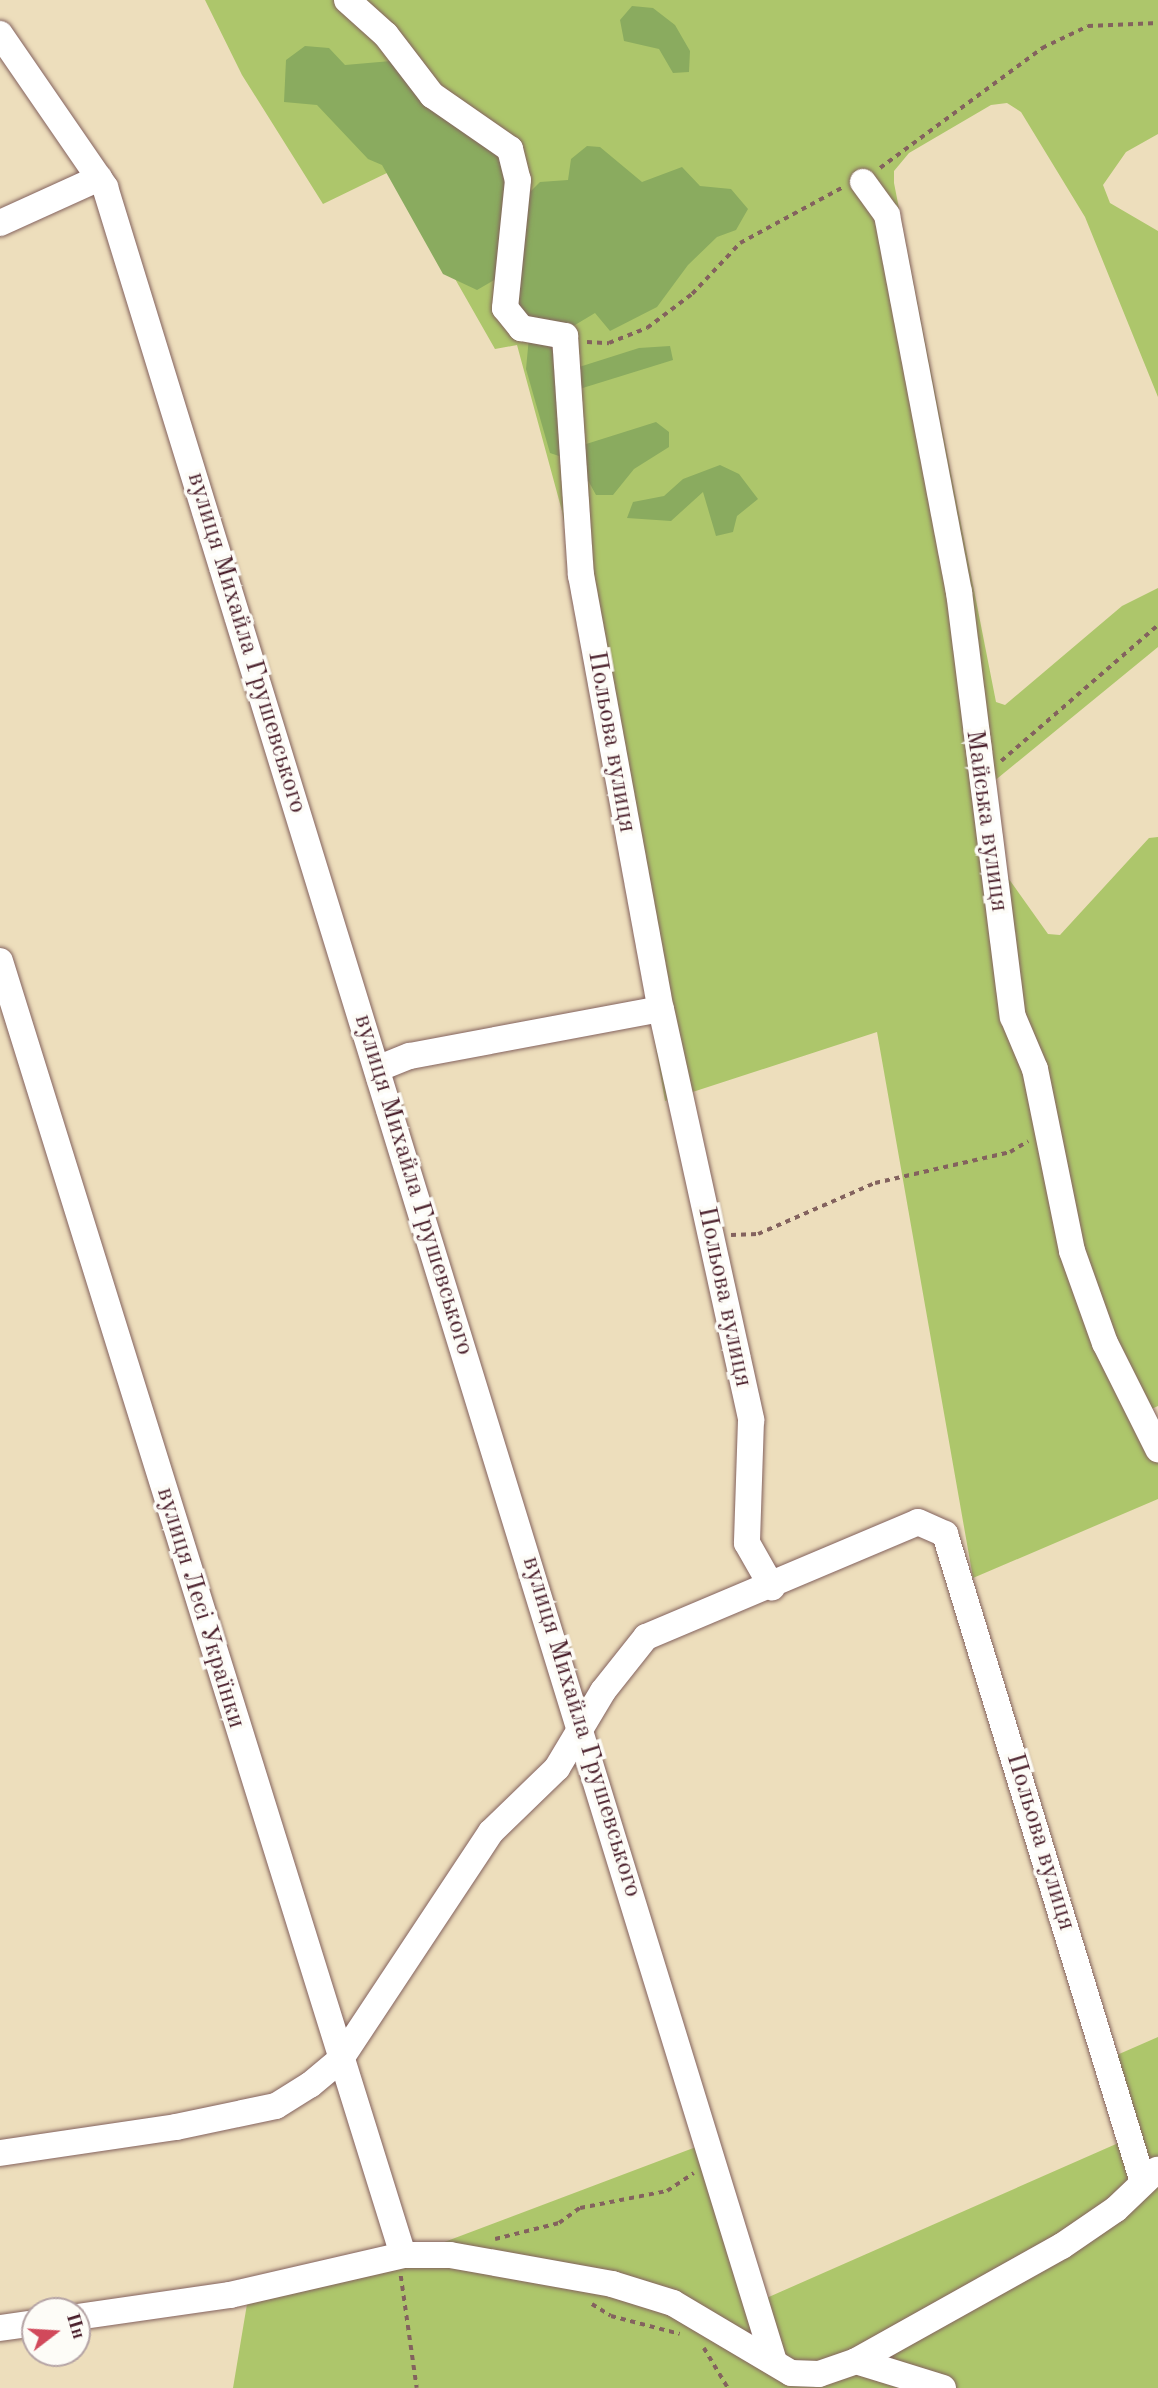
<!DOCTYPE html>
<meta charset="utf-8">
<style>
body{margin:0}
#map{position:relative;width:1158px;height:2388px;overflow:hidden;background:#eddebc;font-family:"Old Standard TT",serif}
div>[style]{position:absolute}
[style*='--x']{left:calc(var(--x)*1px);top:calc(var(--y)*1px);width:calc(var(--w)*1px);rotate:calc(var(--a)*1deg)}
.green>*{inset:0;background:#adc66b}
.forest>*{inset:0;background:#8aab5f}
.path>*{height:3.5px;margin-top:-1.75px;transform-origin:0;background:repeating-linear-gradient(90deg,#83625e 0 5px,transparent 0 10px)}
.roads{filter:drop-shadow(0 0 2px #83625e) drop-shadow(0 0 2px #83625e)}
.minor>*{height:26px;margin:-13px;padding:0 13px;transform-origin:13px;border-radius:13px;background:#fff}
span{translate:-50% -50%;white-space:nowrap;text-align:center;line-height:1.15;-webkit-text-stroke:7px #fdfcf7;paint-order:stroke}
.street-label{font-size:26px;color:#4a1f2b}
.north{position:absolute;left:21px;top:2297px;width:70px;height:70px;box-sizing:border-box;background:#fdfcf7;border:2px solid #b5a4a5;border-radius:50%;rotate:73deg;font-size:19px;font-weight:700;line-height:28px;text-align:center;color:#4a1f2b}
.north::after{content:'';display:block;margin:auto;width:24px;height:32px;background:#d1495b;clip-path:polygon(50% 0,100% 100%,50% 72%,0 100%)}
</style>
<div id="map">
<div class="green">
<i style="clip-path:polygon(205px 0,1158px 0,1158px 134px,1126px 152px,1103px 185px,1110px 203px,1158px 231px,1158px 397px,1085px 217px,1021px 112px,1007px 103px,991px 105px,909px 153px,894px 171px,894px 183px,996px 702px,1005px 705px,1122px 606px,1158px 588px,1158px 647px,993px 782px,1006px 875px,1048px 934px,1060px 935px,1149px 838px,1158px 837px,1158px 1406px,1143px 1413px,1158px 1441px,1158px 1499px,973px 1578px,877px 1032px,665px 1101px,562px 511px,517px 345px,495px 349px,393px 170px,323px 204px,242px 75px)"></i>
<i style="clip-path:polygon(1158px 2037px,1158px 2388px,233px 2388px,248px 2298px,370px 2270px,696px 2147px,746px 2307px,1132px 2137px,1110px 2058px)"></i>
</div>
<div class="forest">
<i style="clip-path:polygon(632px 6px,653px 8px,675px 25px,690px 51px,689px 72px,673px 73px,659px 49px,624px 41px,620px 20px)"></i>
<i style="clip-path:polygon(305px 46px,329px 48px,345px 65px,391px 61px,424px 105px,508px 158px,496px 279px,477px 290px,443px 274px,382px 165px,368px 159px,317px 105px,284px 102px,286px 60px)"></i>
<i style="clip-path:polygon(587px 146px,600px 147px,642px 182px,682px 167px,700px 186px,731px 189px,748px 209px,736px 230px,717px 237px,688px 265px,657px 307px,610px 331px,595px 313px,570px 328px,516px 317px,521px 201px,540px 182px,568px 180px,571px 159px)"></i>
<i style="clip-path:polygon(529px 337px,556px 345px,562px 457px,550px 453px,526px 369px)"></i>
<i style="clip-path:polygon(670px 346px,673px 360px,573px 391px,576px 368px,639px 348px)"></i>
<i style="clip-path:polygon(656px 422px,669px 432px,669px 447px,634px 469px,613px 495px,596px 495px,584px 473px,583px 445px)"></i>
<i style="clip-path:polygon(720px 465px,739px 474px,758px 499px,737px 516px,733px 532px,716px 536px,703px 492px,671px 521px,627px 518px,633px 502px,664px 496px,683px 479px)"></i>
</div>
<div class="path">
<i style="--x:880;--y:168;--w:202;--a:-36.5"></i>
<i style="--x:1042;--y:48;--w:51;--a:-25.6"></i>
<i style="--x:1088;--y:26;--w:70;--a:-2.5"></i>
<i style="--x:587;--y:342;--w:22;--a:3"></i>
<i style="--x:609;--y:343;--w:41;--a:-21.5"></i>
<i style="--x:647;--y:328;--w:56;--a:-37.1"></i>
<i style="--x:692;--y:294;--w:70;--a:-46.7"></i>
<i style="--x:740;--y:243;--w:117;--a:-28.5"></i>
<i style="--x:1001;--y:761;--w:208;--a:-40.9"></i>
<i style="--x:731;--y:1235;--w:27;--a:-2"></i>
<i style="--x:758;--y:1234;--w:128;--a:-23.6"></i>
<i style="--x:875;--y:1183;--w:139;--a:-12.9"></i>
<i style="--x:1010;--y:1152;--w:21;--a:-31"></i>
<i style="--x:495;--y:2239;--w:66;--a:-14"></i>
<i style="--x:559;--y:2223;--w:26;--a:-36"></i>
<i style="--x:580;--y:2208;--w:89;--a:-11.1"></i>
<i style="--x:667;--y:2191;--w:32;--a:-34"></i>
<i style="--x:401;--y:2276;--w:113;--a:81.9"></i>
<i style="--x:592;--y:2304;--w:22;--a:32"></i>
<i style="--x:611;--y:2316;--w:71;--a:14.6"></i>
<i style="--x:704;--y:2348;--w:47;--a:59"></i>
</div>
<div class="roads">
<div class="minor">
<i style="--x:347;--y:0;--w:52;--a:41.9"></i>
<i style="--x:386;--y:35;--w:76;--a:52.5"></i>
<i style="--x:432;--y:95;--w:95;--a:34.7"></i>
<i style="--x:510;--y:149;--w:32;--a:76"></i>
<i style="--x:518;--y:180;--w:129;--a:95.8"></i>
<i style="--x:505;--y:308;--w:26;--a:51"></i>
<i style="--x:521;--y:328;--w:45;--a:10.3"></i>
<i style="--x:565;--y:336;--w:240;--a:86.2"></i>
<i style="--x:581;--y:575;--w:441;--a:79.6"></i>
<i style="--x:661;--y:1009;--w:421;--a:77.6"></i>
<i style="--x:751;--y:1420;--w:123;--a:91.9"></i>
<i style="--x:747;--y:1543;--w:51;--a:60.4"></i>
<i style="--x:0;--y:34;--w:186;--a:55.5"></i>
<i style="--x:105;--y:187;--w:2275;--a:72.9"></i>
<i style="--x:863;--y:182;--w:41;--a:54"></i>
<i style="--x:887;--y:215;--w:384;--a:79.2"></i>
<i style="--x:959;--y:592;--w:428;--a:82.8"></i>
<i style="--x:1013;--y:1017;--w:56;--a:67.1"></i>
<i style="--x:1035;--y:1069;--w:186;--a:78.5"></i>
<i style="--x:1072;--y:1251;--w:98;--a:70.3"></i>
<i style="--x:1105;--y:1343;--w:119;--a:63.4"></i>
<i style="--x:0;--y:223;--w:109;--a:-24.4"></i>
<i style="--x:0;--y:961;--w:1355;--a:72.7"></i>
<i style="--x:377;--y:1069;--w:35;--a:-22"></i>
<i style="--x:410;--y:1056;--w:255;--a:-10.6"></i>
<i style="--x:0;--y:2153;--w:178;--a:-8.4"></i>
<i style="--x:176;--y:2127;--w:102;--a:-11.9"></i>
<i style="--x:276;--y:2106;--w:40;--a:-32"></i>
<i style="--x:310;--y:2085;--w:39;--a:-40"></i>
<i style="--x:340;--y:2060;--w:273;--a:-56.5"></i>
<i style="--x:491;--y:1832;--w:92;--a:-44.1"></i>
<i style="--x:557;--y:1768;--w:90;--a:-59.1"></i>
<i style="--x:603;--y:1691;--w:69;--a:-51.5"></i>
<i style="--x:646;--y:1637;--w:295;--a:-22.9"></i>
<i style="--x:918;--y:1522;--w:30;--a:24"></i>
<i style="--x:945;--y:1534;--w:674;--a:73.02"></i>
<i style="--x:77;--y:2317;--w:155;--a:-8.2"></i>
<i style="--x:230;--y:2295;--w:178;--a:-13"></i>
<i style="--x:403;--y:2255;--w:47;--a:0"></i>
<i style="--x:450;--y:2255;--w:165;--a:10.1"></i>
<i style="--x:612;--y:2284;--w:64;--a:17.3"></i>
<i style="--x:673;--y:2303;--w:137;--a:30.7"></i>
<i style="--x:791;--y:2373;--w:28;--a:2"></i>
<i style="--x:819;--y:2374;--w:39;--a:-19"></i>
<i style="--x:856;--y:2361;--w:236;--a:-29.2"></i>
<i style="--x:1062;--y:2246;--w:65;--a:-34.4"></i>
<i style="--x:1116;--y:2209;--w:57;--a:-43.6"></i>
<i style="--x:0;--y:2328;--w:35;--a:-8"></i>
<i style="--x:856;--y:2361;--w:91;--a:17.2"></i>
</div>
</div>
<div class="street-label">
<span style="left:246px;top:643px;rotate:73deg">вулиця Михайла Грушевського</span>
<span style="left:611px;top:742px;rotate:80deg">Польова вулиця</span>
<span style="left:986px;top:821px;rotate:82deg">Майська вулиця</span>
<span style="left:413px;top:1185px;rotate:73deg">вулиця Михайла Грушевського</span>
<span style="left:724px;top:1297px;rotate:78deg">Польова вулиця</span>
<span style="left:200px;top:1608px;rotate:73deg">вулиця Лесі Українки</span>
<span style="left:581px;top:1727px;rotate:73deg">вулиця Михайла Грушевського</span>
<span style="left:1040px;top:1842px;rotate:73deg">Польова вулиця</span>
</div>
<div class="north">Пн</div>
</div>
